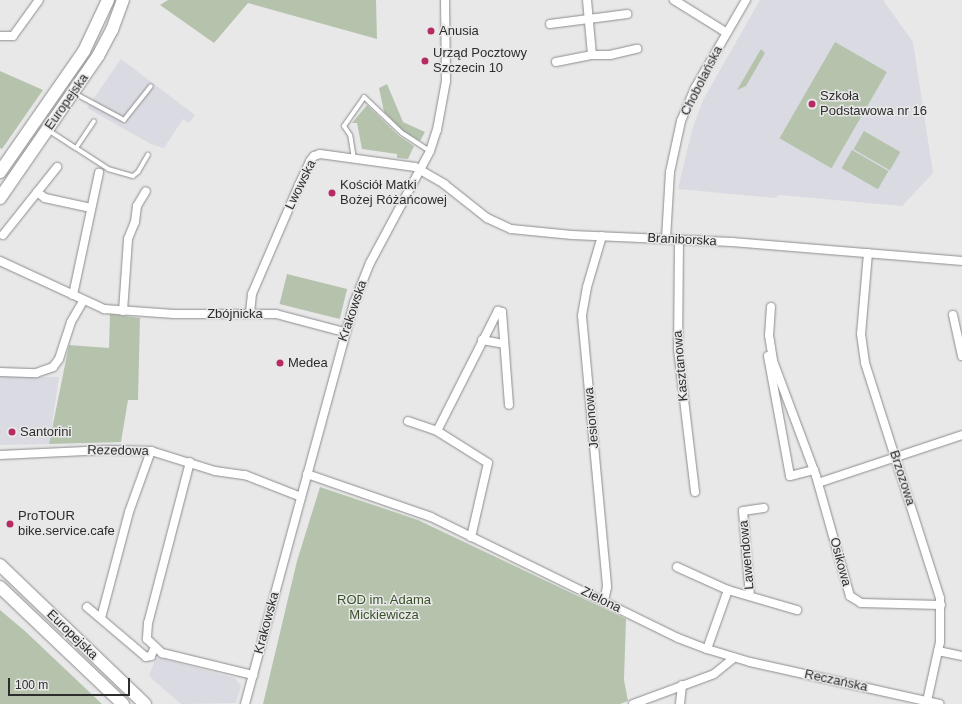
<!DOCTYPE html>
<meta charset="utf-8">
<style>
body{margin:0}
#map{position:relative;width:962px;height:704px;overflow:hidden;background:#e8e8e9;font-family:Arial,sans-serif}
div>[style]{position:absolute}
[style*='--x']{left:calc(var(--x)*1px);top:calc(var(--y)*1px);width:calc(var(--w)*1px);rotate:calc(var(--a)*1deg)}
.built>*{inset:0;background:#dadae2}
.green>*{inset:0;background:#b5c3ad;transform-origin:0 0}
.roads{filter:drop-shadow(0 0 1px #8c8c8d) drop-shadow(0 0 1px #8c8c8d)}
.service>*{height:4px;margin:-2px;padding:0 2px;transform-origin:2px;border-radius:2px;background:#fff}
.minor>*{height:8px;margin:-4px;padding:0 4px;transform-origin:4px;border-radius:4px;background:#fff}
.secondary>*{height:12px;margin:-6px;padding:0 6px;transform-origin:6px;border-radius:6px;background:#fff}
.dots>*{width:11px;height:11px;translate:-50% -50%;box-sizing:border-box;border:2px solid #e8e8e9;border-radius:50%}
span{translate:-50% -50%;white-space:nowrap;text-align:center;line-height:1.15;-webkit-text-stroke:3px #e8e8e9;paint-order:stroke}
.poi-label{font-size:13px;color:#2d2d2d}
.left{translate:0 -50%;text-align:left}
.street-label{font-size:13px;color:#2d2d2d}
.park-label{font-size:13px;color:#385228}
.scale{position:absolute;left:8px;top:678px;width:122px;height:18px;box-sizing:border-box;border:2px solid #2d2d2d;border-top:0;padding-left:5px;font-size:12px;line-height:14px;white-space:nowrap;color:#2d2d2d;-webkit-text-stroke:3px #e8e8e9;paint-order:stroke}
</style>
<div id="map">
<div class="built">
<i style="clip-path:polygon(760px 0,883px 0,913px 42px,933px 173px,902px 206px,779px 195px,776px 198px,678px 189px,692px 130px,703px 100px)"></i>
<i style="clip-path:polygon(121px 59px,195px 115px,189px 123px,183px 119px,164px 148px,151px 144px,87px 108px)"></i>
<i style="clip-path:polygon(0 376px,59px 377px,49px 444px,0 445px)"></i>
<i style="clip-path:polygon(156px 657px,235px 678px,241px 686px,236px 703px,181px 704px,149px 676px)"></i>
</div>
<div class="green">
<i style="clip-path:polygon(168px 0,376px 0,377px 39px,248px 3px,214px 43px,160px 5px)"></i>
<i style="left:835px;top:42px;width:60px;height:111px;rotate:30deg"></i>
<i style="clip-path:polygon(761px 49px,765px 53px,746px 86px,737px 90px)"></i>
<i style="clip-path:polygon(0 71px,43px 90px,2px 149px,0 148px)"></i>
<i style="clip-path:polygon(387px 84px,403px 122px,425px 132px,420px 141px,403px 131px,384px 112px,379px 88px)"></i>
<i style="clip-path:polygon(367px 105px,399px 136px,414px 146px,408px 159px,397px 158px,397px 154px,362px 149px,357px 123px,352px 123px)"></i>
<i style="left:864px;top:131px;width:42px;height:21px;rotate:30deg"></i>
<i style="left:852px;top:150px;width:42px;height:21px;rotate:30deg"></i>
<i style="left:287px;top:274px;width:62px;height:31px;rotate:14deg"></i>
<i style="clip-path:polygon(110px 314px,140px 318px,138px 400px,128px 400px,121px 442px,49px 444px,69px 345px,109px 348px)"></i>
<i style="clip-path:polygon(320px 487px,418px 520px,626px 619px,624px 680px,628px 701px,620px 704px,263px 704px,297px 561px)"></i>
<i style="clip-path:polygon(0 610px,26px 632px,102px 704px,0 704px)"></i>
</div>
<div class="roads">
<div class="service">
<i style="--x:74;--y:93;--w:57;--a:28.4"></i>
<i style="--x:124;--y:120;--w:43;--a:-51.5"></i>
<i style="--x:48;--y:130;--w:33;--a:33"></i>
<i style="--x:76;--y:148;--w:32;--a:-56"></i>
<i style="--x:76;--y:148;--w:38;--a:33"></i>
<i style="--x:108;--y:169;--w:26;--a:16"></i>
<i style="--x:133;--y:176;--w:6;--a:-39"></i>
<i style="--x:138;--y:172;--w:20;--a:-60"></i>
<i style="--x:354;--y:159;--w:24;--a:-99"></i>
<i style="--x:350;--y:135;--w:11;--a:-124"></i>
<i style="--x:344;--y:126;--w:35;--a:-55"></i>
<i style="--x:364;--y:97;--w:52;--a:43.5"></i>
<i style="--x:402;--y:133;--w:33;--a:33"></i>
</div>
<div class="minor">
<i style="--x:674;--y:0;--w:62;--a:31.9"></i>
<i style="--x:550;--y:24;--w:78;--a:-7.4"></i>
<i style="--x:0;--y:36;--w:13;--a:0"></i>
<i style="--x:13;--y:36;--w:44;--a:-54.2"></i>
<i style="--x:592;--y:55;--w:18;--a:0"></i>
<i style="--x:610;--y:55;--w:28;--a:-13"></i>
<i style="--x:556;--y:62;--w:37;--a:-11"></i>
<i style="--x:592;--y:55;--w:55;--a:-95.2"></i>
<i style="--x:37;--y:192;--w:10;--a:37"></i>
<i style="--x:45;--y:198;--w:47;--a:12.3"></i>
<i style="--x:3;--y:235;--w:87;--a:-51.5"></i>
<i style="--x:602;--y:236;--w:53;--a:106.4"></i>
<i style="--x:587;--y:287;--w:29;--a:100"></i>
<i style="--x:582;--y:316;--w:272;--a:84.7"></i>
<i style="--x:607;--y:587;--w:14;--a:102"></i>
<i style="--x:666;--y:239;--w:67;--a:-86.6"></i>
<i style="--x:670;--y:172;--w:52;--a:-77.8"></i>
<i style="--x:681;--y:121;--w:36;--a:-67"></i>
<i style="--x:695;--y:88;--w:102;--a:-59.9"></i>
<i style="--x:679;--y:239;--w:110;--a:90.5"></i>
<i style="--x:678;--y:349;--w:144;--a:83.2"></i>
<i style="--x:868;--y:253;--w:81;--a:94.9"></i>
<i style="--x:861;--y:334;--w:29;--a:82"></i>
<i style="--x:865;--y:363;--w:247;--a:72.3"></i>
<i style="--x:940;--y:598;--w:44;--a:90"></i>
<i style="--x:940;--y:642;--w:60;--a:102.4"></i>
<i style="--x:0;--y:261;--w:115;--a:24.8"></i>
<i style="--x:104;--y:309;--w:70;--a:4.1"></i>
<i style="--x:174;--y:314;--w:102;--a:0"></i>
<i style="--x:276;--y:314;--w:70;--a:14.8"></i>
<i style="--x:73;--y:295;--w:125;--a:-78"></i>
<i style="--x:771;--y:307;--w:28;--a:94"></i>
<i style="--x:769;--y:335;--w:26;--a:81"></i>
<i style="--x:773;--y:361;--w:123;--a:69.5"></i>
<i style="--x:816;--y:476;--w:125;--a:74.2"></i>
<i style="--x:850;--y:596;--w:13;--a:32"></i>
<i style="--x:861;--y:603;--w:80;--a:1.4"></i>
<i style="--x:123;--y:311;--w:72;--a:-86"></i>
<i style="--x:128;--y:239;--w:18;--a:-68"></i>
<i style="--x:135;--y:222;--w:16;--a:-83"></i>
<i style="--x:137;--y:206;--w:17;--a:-59"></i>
<i style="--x:250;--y:313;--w:19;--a:-84"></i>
<i style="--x:252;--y:294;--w:119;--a:-66.7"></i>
<i style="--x:299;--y:185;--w:26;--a:-65"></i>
<i style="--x:310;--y:161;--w:6;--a:-51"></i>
<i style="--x:314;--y:156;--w:6;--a:-18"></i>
<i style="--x:320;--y:154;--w:96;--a:7.8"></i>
<i style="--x:415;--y:167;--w:34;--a:30"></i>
<i style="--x:444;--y:184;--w:55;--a:38.3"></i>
<i style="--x:487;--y:218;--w:26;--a:25"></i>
<i style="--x:511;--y:229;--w:61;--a:5.6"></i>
<i style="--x:572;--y:235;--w:160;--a:2.5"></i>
<i style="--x:732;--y:242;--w:231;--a:4.7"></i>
<i style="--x:953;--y:315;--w:42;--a:77.6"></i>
<i style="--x:482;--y:340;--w:22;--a:10"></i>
<i style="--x:768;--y:356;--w:122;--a:79.6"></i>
<i style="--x:790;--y:476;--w:25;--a:-14"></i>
<i style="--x:0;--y:372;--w:36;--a:2"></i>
<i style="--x:36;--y:373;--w:18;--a:-19"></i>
<i style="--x:53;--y:367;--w:10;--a:-53"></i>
<i style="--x:59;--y:359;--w:39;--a:-72"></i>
<i style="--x:71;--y:322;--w:24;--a:-60"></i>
<i style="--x:408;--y:421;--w:31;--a:19"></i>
<i style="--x:437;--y:431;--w:60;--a:32.1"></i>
<i style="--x:488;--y:463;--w:76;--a:102.9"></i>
<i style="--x:437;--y:431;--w:135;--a:-63.1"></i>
<i style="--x:498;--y:311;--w:4;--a:14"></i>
<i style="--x:502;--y:312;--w:93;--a:85.7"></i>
<i style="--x:0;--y:455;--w:107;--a:-2.7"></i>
<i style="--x:107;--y:450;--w:44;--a:1.3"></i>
<i style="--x:151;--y:451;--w:67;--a:17.4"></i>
<i style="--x:215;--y:471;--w:30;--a:8"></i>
<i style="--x:245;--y:475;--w:60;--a:21.4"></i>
<i style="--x:190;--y:462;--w:166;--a:104.6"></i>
<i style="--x:148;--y:623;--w:16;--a:94"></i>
<i style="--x:147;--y:639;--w:21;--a:43"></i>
<i style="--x:162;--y:653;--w:94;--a:13.6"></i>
<i style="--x:307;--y:474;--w:131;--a:19.1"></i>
<i style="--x:431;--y:517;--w:275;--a:26.1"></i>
<i style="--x:678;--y:638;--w:31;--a:21"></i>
<i style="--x:707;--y:649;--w:45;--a:16.8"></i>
<i style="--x:750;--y:662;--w:194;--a:12.5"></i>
<i style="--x:818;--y:483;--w:152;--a:-18.4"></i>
<i style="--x:677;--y:567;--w:56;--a:24.3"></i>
<i style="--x:728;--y:590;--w:72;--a:16.2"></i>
<i style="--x:750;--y:596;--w:85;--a:-94.7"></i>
<i style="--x:743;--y:511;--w:21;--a:-8"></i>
<i style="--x:87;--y:607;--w:77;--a:40.3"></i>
<i style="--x:146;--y:657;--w:5;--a:-11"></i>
<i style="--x:151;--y:656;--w:8;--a:-67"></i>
<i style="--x:101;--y:618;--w:110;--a:-75.2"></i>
<i style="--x:129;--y:512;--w:65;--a:-70.2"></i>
<i style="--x:707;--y:649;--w:63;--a:-70.4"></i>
<i style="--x:938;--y:651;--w:25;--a:12"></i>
<i style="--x:245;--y:704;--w:416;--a:-74.8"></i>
<i style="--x:354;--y:303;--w:43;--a:-68.2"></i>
<i style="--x:370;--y:263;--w:127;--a:-61.8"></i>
<i style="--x:430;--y:151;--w:22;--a:-72"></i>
<i style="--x:437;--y:130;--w:50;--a:-79.6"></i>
<i style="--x:446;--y:81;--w:81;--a:-90.7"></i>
<i style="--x:633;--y:704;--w:86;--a:-20.3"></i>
<i style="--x:714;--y:674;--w:26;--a:-39"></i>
<i style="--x:680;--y:704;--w:19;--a:-84"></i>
</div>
<div class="secondary">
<i style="--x:0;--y:172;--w:147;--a:-55.2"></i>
<i style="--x:84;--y:51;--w:56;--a:-64.8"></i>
<i style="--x:0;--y:198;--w:173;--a:-55.4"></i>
<i style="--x:98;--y:56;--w:30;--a:-62"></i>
<i style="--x:112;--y:30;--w:32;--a:-70"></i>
<i style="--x:0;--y:565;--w:201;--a:43.8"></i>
<i style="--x:0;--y:587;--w:170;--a:43.6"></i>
</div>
</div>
<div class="dots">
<i style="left:431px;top:31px;background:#b62b63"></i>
<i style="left:425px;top:61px;background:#b62b63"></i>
<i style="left:812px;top:104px;background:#b62b63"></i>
<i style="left:332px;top:193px;background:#b62b63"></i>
<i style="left:280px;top:363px;background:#b62b63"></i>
<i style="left:12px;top:432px;background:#b62b63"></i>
<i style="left:10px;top:524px;background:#b62b63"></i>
</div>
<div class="poi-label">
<span class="left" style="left:439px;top:31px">Anusia</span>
<span class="left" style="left:433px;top:61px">Urząd Pocztowy<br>Szczecin 10</span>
<span class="left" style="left:820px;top:104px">Szkoła<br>Podstawowa nr 16</span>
<span class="left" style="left:340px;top:193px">Kościół Matki<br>Bożej Różańcowej</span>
<span class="left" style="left:288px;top:363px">Medea</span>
<span class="left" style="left:20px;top:432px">Santorini</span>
<span class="left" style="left:18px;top:524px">ProTOUR<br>bike.service.cafe</span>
</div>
<div class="street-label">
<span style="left:702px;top:81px;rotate:-63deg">Chobolańska</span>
<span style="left:67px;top:102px;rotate:-55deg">Europejska</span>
<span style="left:301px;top:185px;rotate:-64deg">Lwowska</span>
<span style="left:682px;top:240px;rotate:3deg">Braniborska</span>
<span style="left:353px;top:311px;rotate:-71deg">Krakowska</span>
<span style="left:235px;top:314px">Zbójnicka</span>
<span style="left:681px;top:366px;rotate:-95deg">Kasztanowa</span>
<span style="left:592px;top:418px;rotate:-95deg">Jesionowa</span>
<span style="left:118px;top:451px;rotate:1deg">Rezedowa</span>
<span style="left:902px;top:478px;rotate:72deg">Brzozowa</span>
<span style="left:747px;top:555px;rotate:-95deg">Lawendowa</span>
<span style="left:840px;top:562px;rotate:75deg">Osikowa</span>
<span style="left:601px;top:600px;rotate:26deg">Zielona</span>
<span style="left:267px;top:623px;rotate:-75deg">Krakowska</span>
<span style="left:72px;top:635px;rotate:44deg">Europejska</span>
<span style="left:836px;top:681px;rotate:12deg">Reczańska</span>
</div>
<div class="park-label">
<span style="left:384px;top:608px">ROD im. Adama<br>Mickiewicza</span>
</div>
<div class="scale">100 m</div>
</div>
